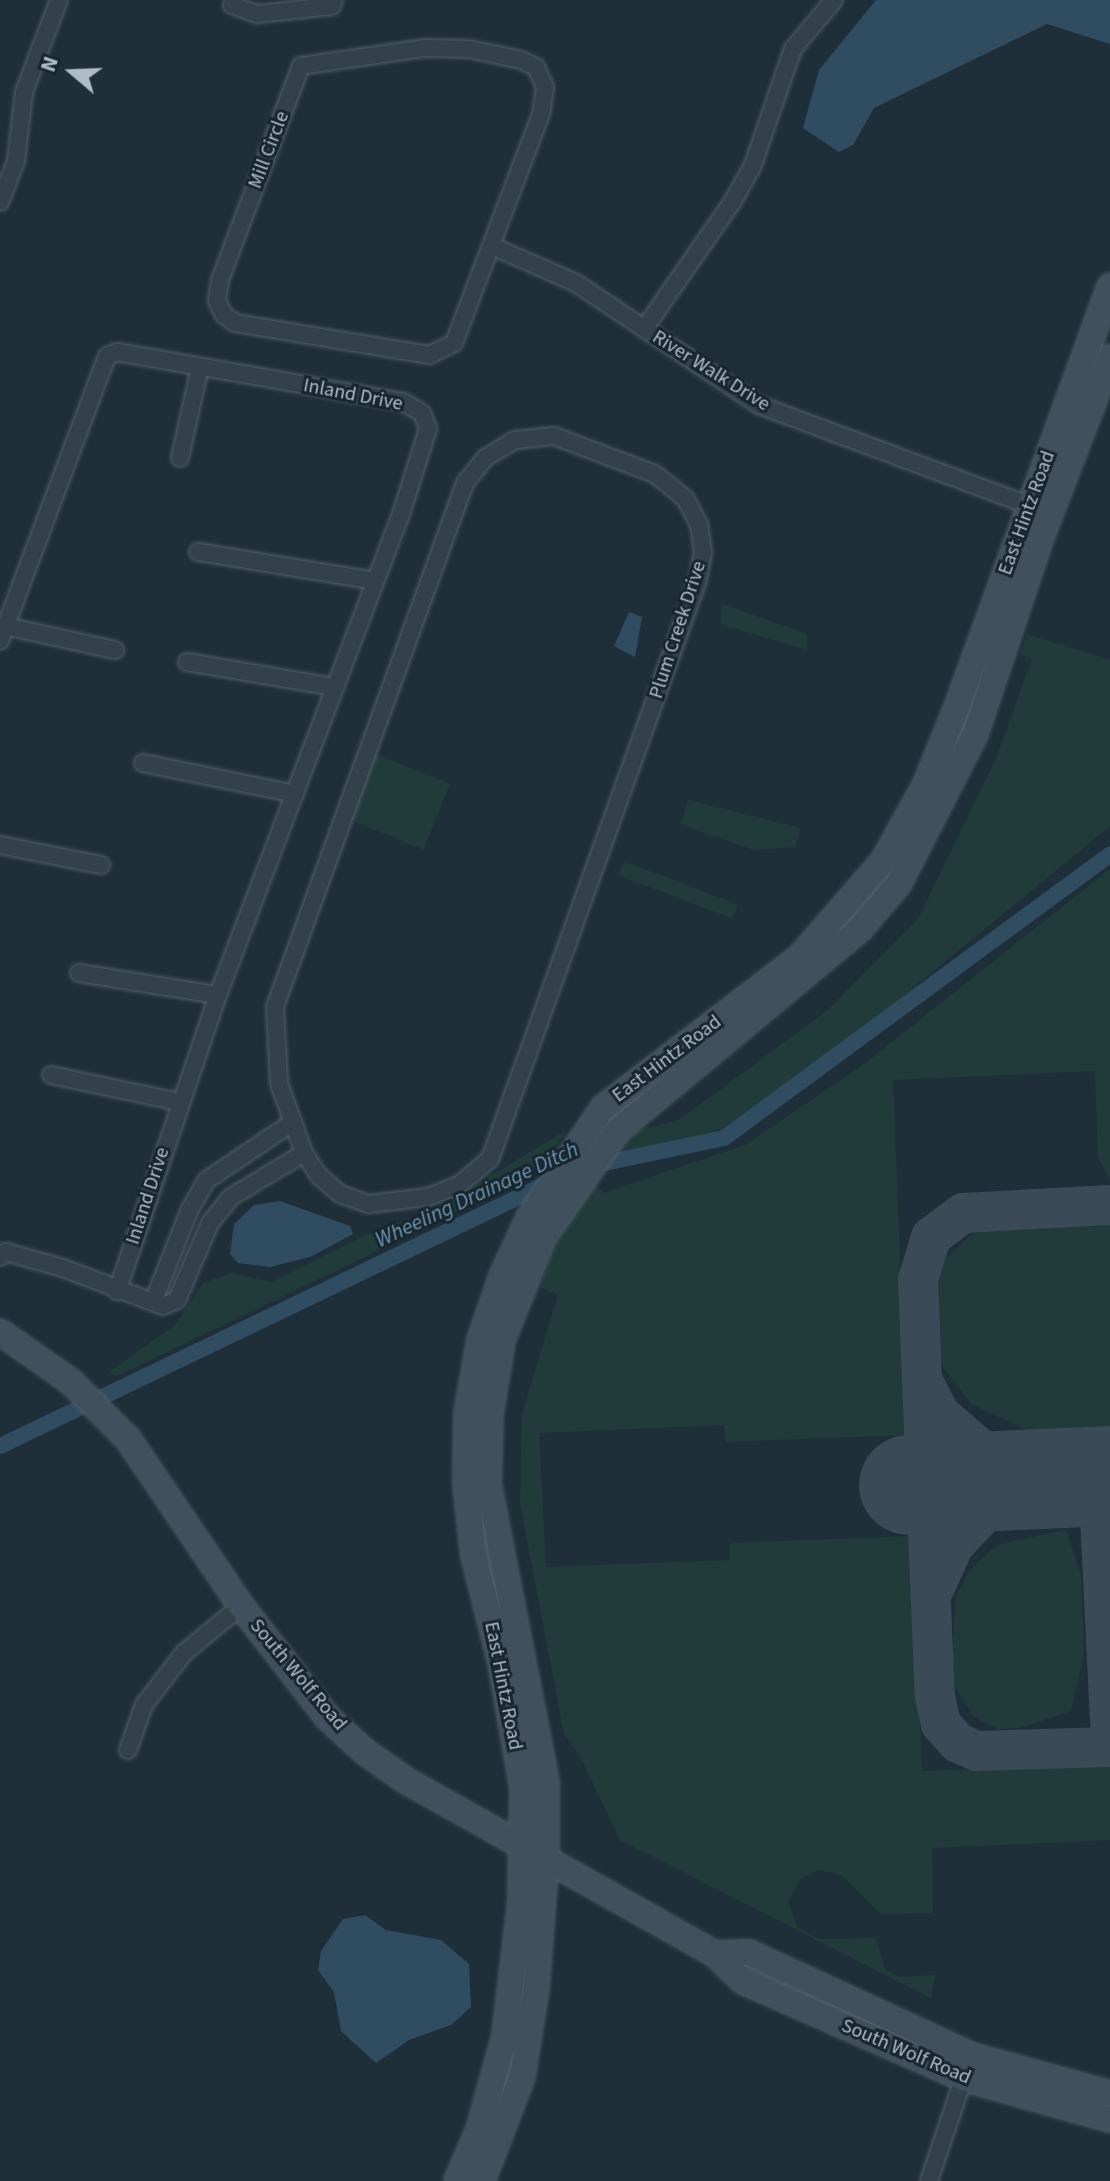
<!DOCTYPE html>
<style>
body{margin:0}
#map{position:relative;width:1110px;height:2181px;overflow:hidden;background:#1f2f3a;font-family:"Source Sans 3",sans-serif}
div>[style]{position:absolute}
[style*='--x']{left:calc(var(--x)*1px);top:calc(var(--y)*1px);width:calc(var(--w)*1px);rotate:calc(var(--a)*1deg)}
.green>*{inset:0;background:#213b3a;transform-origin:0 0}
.water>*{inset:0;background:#2f4c61}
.canal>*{height:16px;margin:-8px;padding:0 8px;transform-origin:8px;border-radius:8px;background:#2f4c61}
.taxiway>*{height:40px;margin:-20px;padding:0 20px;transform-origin:20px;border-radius:20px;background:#3a4a56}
.runway>*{height:100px;margin:-50px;padding:0 50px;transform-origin:50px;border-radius:50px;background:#3a4a56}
.roads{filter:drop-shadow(0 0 2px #505f68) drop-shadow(0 0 2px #505f68)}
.minor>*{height:16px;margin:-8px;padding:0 8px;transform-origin:8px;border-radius:8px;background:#33414a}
.secondary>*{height:24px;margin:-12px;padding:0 12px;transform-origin:12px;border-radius:12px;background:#40505e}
span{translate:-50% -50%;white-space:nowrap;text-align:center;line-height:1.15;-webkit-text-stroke:6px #18262f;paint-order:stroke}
.street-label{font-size:20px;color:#adbcc7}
.water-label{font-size:22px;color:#6b93ad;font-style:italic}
.north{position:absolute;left:32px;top:32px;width:80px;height:80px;-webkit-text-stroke:6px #18262f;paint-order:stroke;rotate:289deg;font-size:22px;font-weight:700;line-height:32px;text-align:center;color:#adbcc7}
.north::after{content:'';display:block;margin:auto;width:28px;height:36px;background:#adbcc7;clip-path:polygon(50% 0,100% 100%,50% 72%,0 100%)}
</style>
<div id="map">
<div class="green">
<i style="clip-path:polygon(722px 604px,807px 634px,807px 650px,720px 624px)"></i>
<i style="clip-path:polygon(1027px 634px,1110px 660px,1110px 826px,847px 1042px,723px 1128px,670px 1146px,617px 1152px,636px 1131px,679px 1120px,828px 1010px,918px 919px,995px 761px,1032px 659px,1020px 654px)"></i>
<i style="left:374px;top:753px;width:82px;height:71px;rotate:22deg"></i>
<i style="clip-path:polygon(688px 800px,801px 828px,795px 847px,754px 850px,681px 824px)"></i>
<i style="left:624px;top:861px;width:122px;height:15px;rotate:21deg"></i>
<i style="clip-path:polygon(1110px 869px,1110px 1179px,1098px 1157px,1095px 1071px,893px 1080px,907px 1435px,726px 1442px,724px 1425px,539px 1433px,546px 1567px,730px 1560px,730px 1543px,912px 1536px,922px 1771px,1110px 1764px,1110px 1840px,932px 1848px,933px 1913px,881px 1914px,841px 1875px,819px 1870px,800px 1879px,788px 1902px,797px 1927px,819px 1939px,876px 1938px,885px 1969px,900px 1977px,935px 1975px,931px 1998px,620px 1840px,579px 1754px,564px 1734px,520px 1503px,522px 1414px,558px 1295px,539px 1287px,566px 1222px,592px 1183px,604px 1193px,745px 1145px,859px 1068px)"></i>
<i style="clip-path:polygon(567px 1130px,540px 1167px,496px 1194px,117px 1376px,109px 1372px,175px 1325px,203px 1283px,232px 1273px,271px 1282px,367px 1234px,432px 1211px)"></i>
<i style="clip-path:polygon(1110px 1223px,1110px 1426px,1027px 1430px,971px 1404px,943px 1367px,937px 1341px,935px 1292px,945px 1259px,971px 1235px,993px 1228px)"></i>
<i style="clip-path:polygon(1066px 1530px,1081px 1575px,1084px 1652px,1071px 1711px,1020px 1728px,997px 1729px,973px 1716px,952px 1681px,955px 1598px,970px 1570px,990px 1551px,1003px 1543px)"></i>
</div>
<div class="water">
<i style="clip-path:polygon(876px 0,1110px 0,1110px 44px,1047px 24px,874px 108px,853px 145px,839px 152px,803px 128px,819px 70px)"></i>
<i style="clip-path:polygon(629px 612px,642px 617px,635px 657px,614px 646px)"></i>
<i style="clip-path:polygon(280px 1201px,350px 1226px,353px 1234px,310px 1257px,270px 1267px,238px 1263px,230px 1254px,234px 1224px,254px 1205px)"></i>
<i style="clip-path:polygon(365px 1915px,386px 1930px,441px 1940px,469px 1964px,471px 2007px,451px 2025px,409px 2040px,376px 2063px,341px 2031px,334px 1992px,318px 1970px,321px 1951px,343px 1919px)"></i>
</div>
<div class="canal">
<i style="--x:590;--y:1166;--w:137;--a:-11.8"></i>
<i style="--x:724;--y:1138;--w:479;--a:-36.3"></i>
<i style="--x:0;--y:1446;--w:610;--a:-25.64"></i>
</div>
<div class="taxiway">
<i style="--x:1110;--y:1205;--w:147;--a:176.9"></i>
<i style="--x:963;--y:1213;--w:40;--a:143"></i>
<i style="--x:931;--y:1237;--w:45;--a:106.8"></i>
<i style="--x:918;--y:1280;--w:416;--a:87.7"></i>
<i style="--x:935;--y:1696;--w:29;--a:78"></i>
<i style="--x:941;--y:1724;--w:25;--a:48"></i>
<i style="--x:958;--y:1743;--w:21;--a:23"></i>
<i style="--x:977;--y:1751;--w:133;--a:-1.7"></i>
<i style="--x:923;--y:1381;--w:36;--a:63"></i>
<i style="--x:939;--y:1413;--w:102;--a:41"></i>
<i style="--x:1016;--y:1480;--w:90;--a:133.6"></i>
<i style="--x:954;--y:1545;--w:48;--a:114.4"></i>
<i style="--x:1110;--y:1493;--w:25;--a:113"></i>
<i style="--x:1100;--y:1516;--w:207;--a:87.2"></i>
</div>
<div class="runway">
<i style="--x:909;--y:1485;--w:201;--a:-2.6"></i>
</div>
<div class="roads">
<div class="minor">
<i style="--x:234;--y:0;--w:5;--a:112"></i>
<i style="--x:232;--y:5;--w:27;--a:20"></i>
<i style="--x:257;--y:14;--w:75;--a:-6.1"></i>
<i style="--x:332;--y:6;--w:6;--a:-72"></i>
<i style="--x:425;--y:48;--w:44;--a:1.3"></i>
<i style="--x:469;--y:49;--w:53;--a:11.9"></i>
<i style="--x:521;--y:60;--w:17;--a:25"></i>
<i style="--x:536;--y:67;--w:22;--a:66"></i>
<i style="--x:545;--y:87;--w:27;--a:98"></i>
<i style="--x:541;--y:114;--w:245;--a:110.8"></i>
<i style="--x:454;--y:343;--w:28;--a:154"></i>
<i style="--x:429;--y:355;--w:197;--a:-170.6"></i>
<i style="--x:235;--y:323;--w:14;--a:-144"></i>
<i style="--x:224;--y:315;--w:16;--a:-117"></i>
<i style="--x:217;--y:301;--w:21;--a:-82"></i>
<i style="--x:220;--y:280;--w:229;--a:-69.3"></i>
<i style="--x:301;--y:66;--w:125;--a:-8.3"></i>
<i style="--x:0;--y:202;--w:44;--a:-68.7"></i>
<i style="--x:16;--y:161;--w:69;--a:-83.4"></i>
<i style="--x:24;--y:92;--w:98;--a:-69.2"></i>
<i style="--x:492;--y:246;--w:92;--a:23.8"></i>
<i style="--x:576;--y:283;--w:220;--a:33.7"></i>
<i style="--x:759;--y:405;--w:289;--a:20.4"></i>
<i style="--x:644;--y:329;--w:156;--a:-55.2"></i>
<i style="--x:733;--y:201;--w:41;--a:-60.9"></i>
<i style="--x:753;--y:165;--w:123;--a:-71"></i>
<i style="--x:793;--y:49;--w:64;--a:-50.1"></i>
<i style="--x:554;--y:436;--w:108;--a:20.6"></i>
<i style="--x:655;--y:474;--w:38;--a:39"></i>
<i style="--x:685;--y:498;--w:30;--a:62"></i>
<i style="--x:699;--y:524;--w:29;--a:82"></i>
<i style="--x:703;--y:553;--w:31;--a:101"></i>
<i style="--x:697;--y:583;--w:612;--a:109.77"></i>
<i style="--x:490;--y:1159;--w:40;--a:140"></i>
<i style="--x:459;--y:1185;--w:33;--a:159"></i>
<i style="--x:428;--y:1197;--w:60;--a:173.3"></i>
<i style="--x:368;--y:1204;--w:30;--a:-160"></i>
<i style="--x:340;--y:1194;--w:28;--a:-139"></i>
<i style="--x:319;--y:1176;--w:27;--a:-123"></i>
<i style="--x:304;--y:1153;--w:74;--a:-109.7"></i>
<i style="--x:279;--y:1083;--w:76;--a:-93"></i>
<i style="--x:275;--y:1007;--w:557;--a:-70.07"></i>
<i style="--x:465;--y:483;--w:32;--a:-51"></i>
<i style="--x:485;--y:458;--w:35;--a:-31"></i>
<i style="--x:515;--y:440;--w:39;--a:-6"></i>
<i style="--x:180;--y:458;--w:93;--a:-77.6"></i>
<i style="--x:198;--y:552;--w:179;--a:9.3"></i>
<i style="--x:5;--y:626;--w:113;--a:12.3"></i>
<i style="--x:0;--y:641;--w:304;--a:-69.4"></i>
<i style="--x:107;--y:356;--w:11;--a:-22"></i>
<i style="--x:117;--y:352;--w:290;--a:9.9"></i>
<i style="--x:403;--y:402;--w:22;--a:30"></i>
<i style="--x:422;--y:413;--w:17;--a:69"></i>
<i style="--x:428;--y:429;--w:89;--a:107.6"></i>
<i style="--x:401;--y:514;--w:515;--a:110.83"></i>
<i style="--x:218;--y:995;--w:313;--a:108.8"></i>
<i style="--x:187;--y:662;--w:150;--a:9.6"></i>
<i style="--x:143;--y:763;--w:155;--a:11.5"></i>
<i style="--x:0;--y:845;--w:103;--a:11.2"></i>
<i style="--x:79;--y:973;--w:141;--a:9"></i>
<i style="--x:51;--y:1075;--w:131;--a:11.9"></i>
<i style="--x:0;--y:1257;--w:8;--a:-40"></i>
<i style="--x:6;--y:1252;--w:59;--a:15.7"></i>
<i style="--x:63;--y:1268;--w:107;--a:20.8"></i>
<i style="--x:163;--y:1306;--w:15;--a:-23"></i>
<i style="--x:177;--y:1300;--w:84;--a:-66.8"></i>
<i style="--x:210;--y:1223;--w:33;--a:-51"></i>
<i style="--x:231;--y:1197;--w:85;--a:-31.1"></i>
<i style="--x:153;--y:1302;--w:100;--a:-68.3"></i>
<i style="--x:190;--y:1209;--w:34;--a:-60"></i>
<i style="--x:207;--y:1180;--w:104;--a:-34"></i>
<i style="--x:128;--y:1750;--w:48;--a:-70.4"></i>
<i style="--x:144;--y:1705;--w:66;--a:-52.4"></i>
<i style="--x:184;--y:1653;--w:74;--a:-39.5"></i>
<i style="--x:929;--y:2181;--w:119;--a:-71.4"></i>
</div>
<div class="secondary">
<i style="--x:0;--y:1332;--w:85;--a:35"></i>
<i style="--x:70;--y:1381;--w:82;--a:45"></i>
<i style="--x:128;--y:1439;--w:202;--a:55.9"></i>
<i style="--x:241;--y:1606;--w:142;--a:52.2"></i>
<i style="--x:328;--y:1718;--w:49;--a:42.5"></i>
<i style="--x:364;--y:1751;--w:50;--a:35.3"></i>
<i style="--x:405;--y:1780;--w:355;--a:29.3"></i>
<i style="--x:715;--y:1954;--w:39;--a:44"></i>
<i style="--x:743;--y:1981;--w:240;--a:23.8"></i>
<i style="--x:963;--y:2078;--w:153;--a:15.6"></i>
<i style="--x:715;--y:1954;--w:34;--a:-2"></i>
<i style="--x:749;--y:1953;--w:246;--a:24.8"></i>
<i style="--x:972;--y:2056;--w:143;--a:15.4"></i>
<i style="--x:457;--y:2181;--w:56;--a:-66.7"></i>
<i style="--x:479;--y:2130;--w:98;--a:-74.5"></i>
<i style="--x:505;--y:2036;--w:135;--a:-83.2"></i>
<i style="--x:521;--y:1902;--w:114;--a:-89"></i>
<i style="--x:523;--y:1788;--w:128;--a:-99.9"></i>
<i style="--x:501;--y:1662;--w:109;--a:-104.3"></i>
<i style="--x:474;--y:1556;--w:73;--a:-96.3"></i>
<i style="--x:466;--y:1483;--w:69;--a:-89.2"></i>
<i style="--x:467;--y:1414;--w:75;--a:-80"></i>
<i style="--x:480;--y:1340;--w:70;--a:-70.8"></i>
<i style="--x:503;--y:1274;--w:64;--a:-65"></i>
<i style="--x:530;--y:1216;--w:130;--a:-55.9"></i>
<i style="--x:603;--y:1108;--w:248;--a:-37.5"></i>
<i style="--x:800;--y:957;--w:128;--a:-49.1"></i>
<i style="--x:884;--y:860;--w:87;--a:-61.1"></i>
<i style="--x:926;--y:784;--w:80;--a:-67.9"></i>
<i style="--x:956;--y:710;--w:451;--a:-70"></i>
<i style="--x:482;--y:2181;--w:112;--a:-69.1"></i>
<i style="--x:522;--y:2076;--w:89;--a:-81"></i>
<i style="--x:536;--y:1988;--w:133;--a:-85.7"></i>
<i style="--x:546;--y:1855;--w:73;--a:-90"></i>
<i style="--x:546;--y:1782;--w:305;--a:-101"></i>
<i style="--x:488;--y:1483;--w:69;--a:-88.3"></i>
<i style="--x:490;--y:1414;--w:75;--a:-80.8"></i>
<i style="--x:502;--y:1340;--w:112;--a:-68"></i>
<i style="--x:544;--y:1236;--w:129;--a:-55.1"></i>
<i style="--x:618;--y:1130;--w:315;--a:-39.7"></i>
<i style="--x:860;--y:929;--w:60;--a:-49.7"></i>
<i style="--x:899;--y:883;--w:167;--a:-63"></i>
<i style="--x:975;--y:734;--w:208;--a:-71.5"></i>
<i style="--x:1041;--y:537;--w:192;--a:-68.9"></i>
</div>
</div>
<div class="street-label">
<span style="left:269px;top:150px;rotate:-69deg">Mill Circle</span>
<span style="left:711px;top:371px;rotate:32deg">River Walk Drive</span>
<span style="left:353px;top:395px;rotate:11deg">Inland Drive</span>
<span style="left:1027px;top:513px;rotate:-70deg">East Hintz Road</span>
<span style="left:678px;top:630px;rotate:-72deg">Plum Creek Drive</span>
<span style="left:667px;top:1059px;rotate:-37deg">East Hintz Road</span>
<span style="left:148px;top:1196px;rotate:-72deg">Inland Drive</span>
<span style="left:298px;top:1675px;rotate:50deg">South Wolf Road</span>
<span style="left:503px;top:1686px;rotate:79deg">East Hintz Road</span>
<span style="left:906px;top:2052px;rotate:23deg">South Wolf Road</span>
</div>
<div class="water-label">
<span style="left:477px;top:1195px;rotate:-25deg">Wheeling Drainage Ditch</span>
</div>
<div class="north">N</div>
</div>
